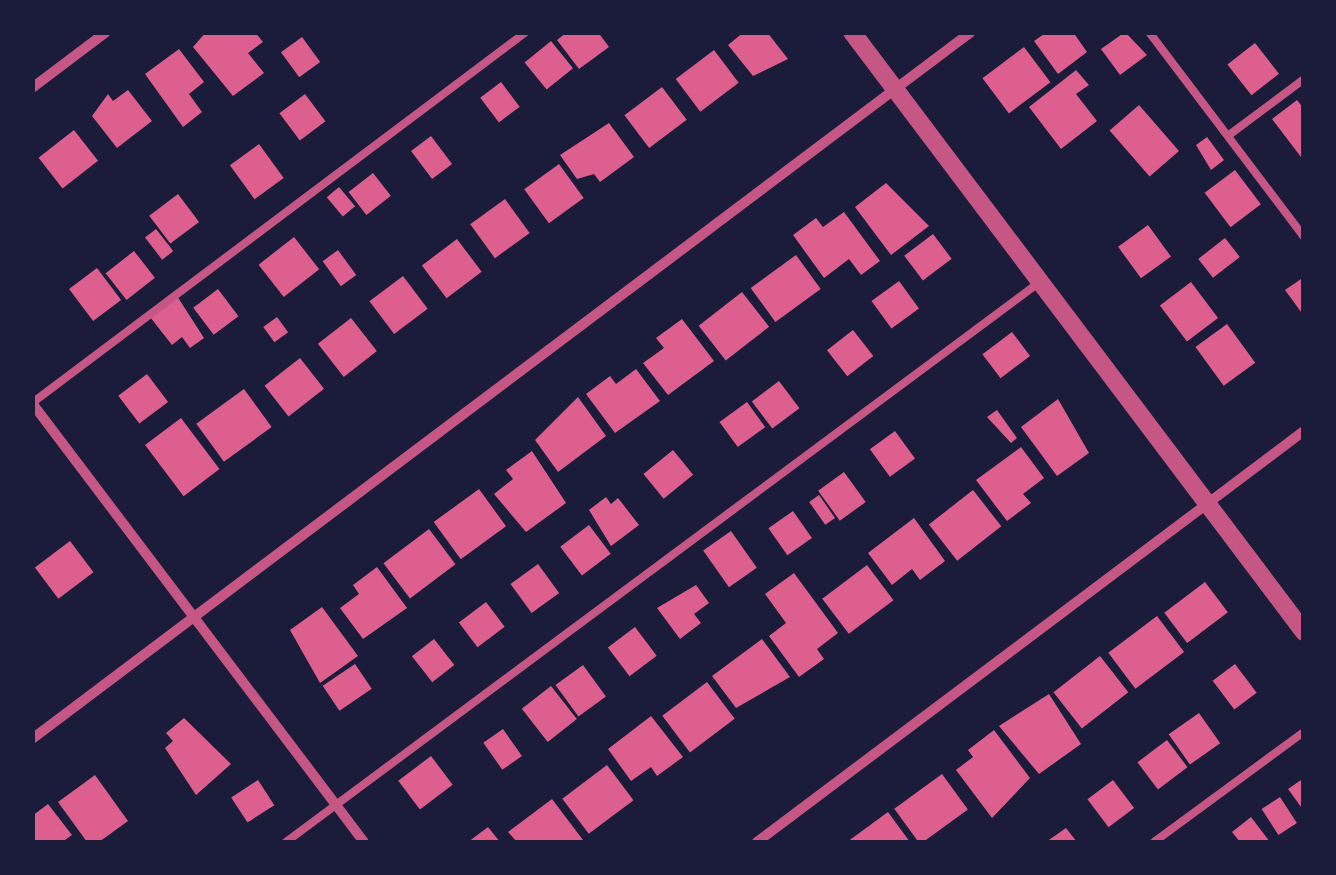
<!DOCTYPE html>
<style>
body{margin:0}
#map{position:relative;width:1336px;height:875px;overflow:hidden;background:#1b1b3a;font-family:Ubuntu,sans-serif}
div>[style]{position:absolute}
[style*='--x']{left:calc(var(--x)*1px);top:calc(var(--y)*1px);width:calc(var(--w)*1px);rotate:calc(var(--a)*1deg)}
.building>*{inset:0;background:#dd5f8e;transform-origin:0 0}
.service>*{height:8px;margin:-4px;padding:0 4px;transform-origin:4px;border-radius:4px;background:#c65784}
.minor>*{height:10px;margin:-5px;padding:0 5px;transform-origin:5px;border-radius:5px;background:#c65784}
.tertiary>*{height:18px;margin:-9px;padding:0 9px;transform-origin:9px;border-radius:9px;background:#c65784}
span{translate:-50% -50%;white-space:nowrap;text-align:center;line-height:1.15;-webkit-text-stroke:8px #1b1b3a;paint-order:stroke}
.frame{position:absolute;inset:0;border:35px solid #1b1b3a;pointer-events:none}
</style>
<div id="map">
<div class="building">
<i style="clip-path:polygon(206px 32px,255px 32px,263px 42px,248px 53px,264px 73px,233px 96px,193px 47px)"></i>
<i style="clip-path:polygon(567px 32px,598px 32px,609px 47px,579px 69px,557px 40px)"></i>
<i style="clip-path:polygon(744px 32px,767px 32px,788px 59px,753px 76px,728px 45px)"></i>
<i style="clip-path:polygon(1047px 32px,1073px 32px,1087px 52px,1058px 74px,1034px 41px)"></i>
<i style="clip-path:polygon(1125px 32px,1147px 55px,1120px 75px,1101px 49px)"></i>
<i style="left:302px;top:37px;width:31px;height:26px;rotate:54deg"></i>
<i style="left:551px;top:41px;width:35px;height:34px;rotate:51deg"></i>
<i style="left:1255px;top:43px;width:39px;height:35px;rotate:52deg"></i>
<i style="left:1024px;top:47px;width:44px;height:52px;rotate:53deg"></i>
<i style="clip-path:polygon(179px 49px,204px 82px,189px 94px,202px 112px,183px 127px,145px 74px)"></i>
<i style="left:714px;top:50px;width:41px;height:48px;rotate:53deg"></i>
<i style="clip-path:polygon(1076px 70px,1089px 85px,1076px 94px,1097px 121px,1061px 149px,1029px 107px)"></i>
<i style="left:501px;top:82px;width:31px;height:26px;rotate:53deg"></i>
<i style="left:662px;top:87px;width:41px;height:47px;rotate:53deg"></i>
<i style="clip-path:polygon(128px 90px,152px 121px,117px 148px,92px 116px,108px 94px,113px 101px)"></i>
<i style="left:305px;top:94px;width:34px;height:32px;rotate:53deg"></i>
<i style="clip-path:polygon(1297px 100px,1304px 109px,1304px 161px,1272px 119px)"></i>
<i style="left:1139px;top:105px;width:61px;height:39px;rotate:49deg"></i>
<i style="clip-path:polygon(609px 123px,634px 157px,600px 182px,594px 174px,577px 179px,560px 155px)"></i>
<i style="left:74px;top:130px;width:39px;height:45px;rotate:52deg"></i>
<i style="left:431px;top:136px;width:35px;height:25px;rotate:53deg"></i>
<i style="clip-path:polygon(1207px 137px,1224px 160px,1211px 170px,1196px 145px)"></i>
<i style="left:259px;top:144px;width:42px;height:36px;rotate:54deg"></i>
<i style="left:559px;top:164px;width:42px;height:43px;rotate:54deg"></i>
<i style="left:1235px;top:170px;width:43px;height:38px;rotate:53deg"></i>
<i style="left:373px;top:173px;width:29px;height:31px;rotate:52deg"></i>
<i style="clip-path:polygon(886px 183px,929px 226px,891px 255px,855px 207px)"></i>
<i style="left:339px;top:187px;width:25px;height:16px;rotate:50deg"></i>
<i style="left:178px;top:194px;width:35px;height:36px;rotate:53deg"></i>
<i style="left:505px;top:199px;width:42px;height:43px;rotate:54deg"></i>
<i style="clip-path:polygon(844px 212px,880px 261px,861px 275px,849px 259px,824px 278px,793px 235px,816px 218px,823px 227px)"></i>
<i style="left:1148px;top:225px;width:39px;height:37px;rotate:54deg"></i>
<i style="left:156px;top:229px;width:28px;height:14px;rotate:52deg"></i>
<i style="left:933px;top:234px;width:31px;height:36px;rotate:53deg"></i>
<i style="left:294px;top:237px;width:41px;height:45px;rotate:52deg"></i>
<i style="left:1225px;top:238px;width:24px;height:34px;rotate:52deg"></i>
<i style="left:457px;top:239px;width:41px;height:44px;rotate:53deg"></i>
<i style="left:338px;top:250px;width:31px;height:19px;rotate:54deg"></i>
<i style="left:134px;top:251px;width:34px;height:36px;rotate:52deg"></i>
<i style="left:796px;top:255px;width:42px;height:56px;rotate:54deg"></i>
<i style="left:97px;top:268px;width:40px;height:35px;rotate:53deg"></i>
<i style="left:403px;top:276px;width:41px;height:42px;rotate:53deg"></i>
<i style="clip-path:polygon(1304px 277px,1304px 316px,1285px 290px)"></i>
<i style="left:899px;top:281px;width:34px;height:34px;rotate:54deg"></i>
<i style="left:1191px;top:282px;width:45px;height:39px;rotate:53deg"></i>
<i style="left:218px;top:289px;width:34px;height:31px;rotate:53deg"></i>
<i style="left:742px;top:292px;width:44px;height:55px;rotate:52deg"></i>
<i style="clip-path:polygon(177px 296px,204px 338px,190px 348px,182px 337px,172px 345px,150px 317px)"></i>
<i style="left:277px;top:317px;width:19px;height:17px;rotate:54deg"></i>
<i style="left:351px;top:318px;width:42px;height:42px;rotate:52deg"></i>
<i style="clip-path:polygon(682px 319px,714px 361px,668px 395px,643px 363px,664px 348px,656px 338px)"></i>
<i style="left:1227px;top:324px;width:48px;height:39px;rotate:54deg"></i>
<i style="left:853px;top:330px;width:33px;height:33px;rotate:52deg"></i>
<i style="left:1012px;top:332px;width:30px;height:37px;rotate:53deg"></i>
<i style="left:300px;top:358px;width:39px;height:45px;rotate:52deg"></i>
<i style="clip-path:polygon(636px 369px,660px 401px,615px 433px,586px 394px,610px 376px,616px 384px)"></i>
<i style="left:147px;top:374px;width:35px;height:36px;rotate:53deg"></i>
<i style="left:779px;top:381px;width:34px;height:34px;rotate:53deg"></i>
<i style="left:244px;top:389px;width:47px;height:59px;rotate:54deg"></i>
<i style="clip-path:polygon(578px 397px,606px 436px,558px 472px,535px 440px)"></i>
<i style="clip-path:polygon(1058px 399px,1089px 453px,1057px 476px,1021px 427px)"></i>
<i style="left:747px;top:402px;width:31px;height:34px;rotate:54deg"></i>
<i style="clip-path:polygon(997px 410px,1017px 438px,1011px 443px,987px 417px)"></i>
<i style="left:181px;top:418px;width:64px;height:45px;rotate:53deg"></i>
<i style="left:895px;top:431px;width:34px;height:31px;rotate:54deg"></i>
<i style="clip-path:polygon(1021px 447px,1044px 478px,1023px 494px,1031px 503px,1007px 521px,976px 480px)"></i>
<i style="left:673px;top:450px;width:32px;height:38px;rotate:51deg"></i>
<i style="clip-path:polygon(532px 451px,566px 503px,526px 532px,494px 494px,513px 479px,506px 470px)"></i>
<i style="left:844px;top:472px;width:37px;height:32px;rotate:54deg"></i>
<i style="left:479px;top:489px;width:46px;height:56px;rotate:54deg"></i>
<i style="left:973px;top:490px;width:46px;height:56px;rotate:52deg"></i>
<i style="left:819px;top:495px;width:28px;height:12px;rotate:55deg"></i>
<i style="clip-path:polygon(606px 497px,611px 504px,618px 498px,639px 525px,611px 546px,589px 510px)"></i>
<i style="left:793px;top:511px;width:33px;height:30px;rotate:55deg"></i>
<i style="clip-path:polygon(914px 518px,945px 561px,920px 580px,912px 569px,892px 585px,868px 553px)"></i>
<i style="left:589px;top:525px;width:36px;height:36px;rotate:53deg"></i>
<i style="left:429px;top:529px;width:44px;height:57px;rotate:53deg"></i>
<i style="left:731px;top:531px;width:45px;height:34px;rotate:55deg"></i>
<i style="left:70px;top:541px;width:39px;height:44px;rotate:53deg"></i>
<i style="left:538px;top:564px;width:36px;height:34px;rotate:54deg"></i>
<i style="left:867px;top:565px;width:44px;height:56px;rotate:53deg"></i>
<i style="clip-path:polygon(377px 567px,407px 608px,363px 639px,340px 608px,359px 594px,353px 585px)"></i>
<i style="clip-path:polygon(794px 573px,838px 633px,817px 649px,824px 659px,799px 677px,769px 636px,786px 623px,765px 594px)"></i>
<i style="left:1205px;top:582px;width:38px;height:51px;rotate:53deg"></i>
<i style="clip-path:polygon(696px 585px,709px 603px,694px 614px,701px 623px,680px 639px,657px 608px)"></i>
<i style="left:486px;top:602px;width:31px;height:34px;rotate:53deg"></i>
<i style="clip-path:polygon(322px 607px,358px 656px,320px 683px,290px 630px)"></i>
<i style="left:1157px;top:616px;width:45px;height:61px;rotate:53deg"></i>
<i style="left:635px;top:627px;width:36px;height:34px;rotate:53deg"></i>
<i style="left:434px;top:639px;width:33px;height:28px;rotate:52deg"></i>
<i style="clip-path:polygon(762px 639px,790px 677px,736px 708px,712px 676px)"></i>
<i style="left:1100px;top:656px;width:46px;height:59px;rotate:52deg"></i>
<i style="left:355px;top:664px;width:30px;height:39px;rotate:56deg"></i>
<i style="left:1235px;top:664px;width:36px;height:28px;rotate:53deg"></i>
<i style="left:583px;top:665px;width:39px;height:34px;rotate:54deg"></i>
<i style="left:707px;top:682px;width:46px;height:56px;rotate:53deg"></i>
<i style="left:551px;top:686px;width:42px;height:37px;rotate:52deg"></i>
<i style="clip-path:polygon(1049px 694px,1081px 744px,1039px 774px,999px 726px)"></i>
<i style="left:1199px;top:713px;width:37px;height:37px;rotate:55deg"></i>
<i style="clip-path:polygon(651px 716px,683px 757px,657px 776px,651px 767px,631px 781px,608px 749px)"></i>
<i style="clip-path:polygon(184px 718px,231px 764px,196px 795px,165px 748px,173px 741px,166px 733px)"></i>
<i style="left:503px;top:729px;width:33px;height:24px;rotate:55deg"></i>
<i style="clip-path:polygon(994px 730px,1030px 778px,992px 818px,956px 770px,973px 757px,968px 750px)"></i>
<i style="left:1167px;top:740px;width:34px;height:37px;rotate:53deg"></i>
<i style="left:431px;top:756px;width:36px;height:41px;rotate:53deg"></i>
<i style="left:607px;top:765px;width:44px;height:56px;rotate:53deg"></i>
<i style="left:942px;top:774px;width:44px;height:59px;rotate:54deg"></i>
<i style="clip-path:polygon(95px 775px,128px 821px,99px 842px,87px 842px,58px 802px)"></i>
<i style="clip-path:polygon(1304px 778px,1304px 811px,1288px 789px)"></i>
<i style="left:258px;top:780px;width:30px;height:32px;rotate:57deg"></i>
<i style="left:1113px;top:780px;width:35px;height:32px;rotate:53deg"></i>
<i style="left:1280px;top:797px;width:31px;height:22px;rotate:57deg"></i>
<i style="clip-path:polygon(552px 799px,583px 840px,517px 842px,508px 832px)"></i>
<i style="clip-path:polygon(48px 804px,72px 835px,62px 842px,32px 842px,32px 816px)"></i>
<i style="clip-path:polygon(888px 812px,910px 842px,847px 842px)"></i>
<i style="clip-path:polygon(1251px 817px,1270px 842px,1240px 842px,1232px 832px)"></i>
<i style="clip-path:polygon(488px 827px,500px 842px,468px 842px)"></i>
<i style="clip-path:polygon(1066px 828px,1077px 842px,1046px 842px)"></i>
</div>
<div class="service">
<i style="--x:1149;--y:32;--w:257;--a:52.9"></i>
<i style="--x:1229;--y:135;--w:94;--a:-36.7"></i>
<i style="--x:32;--y:403;--w:618;--a:-36.91"></i>
<i style="--x:286;--y:842;--w:941;--a:-36.61"></i>
<i style="--x:1154;--y:842;--w:186;--a:-36.3"></i>
</div>
<div class="minor">
<i style="--x:32;--y:88;--w:93;--a:-37.1"></i>
<i style="--x:32;--y:403;--w:550;--a:52.9"></i>
<i style="--x:32;--y:739;--w:1175;--a:-36.98"></i>
<i style="--x:757;--y:842;--w:684;--a:-36.92"></i>
</div>
<div class="tertiary">
<i style="--x:852;--y:32;--w:751;--a:53.01"></i>
</div>
<div class="frame"></div>
</div>
